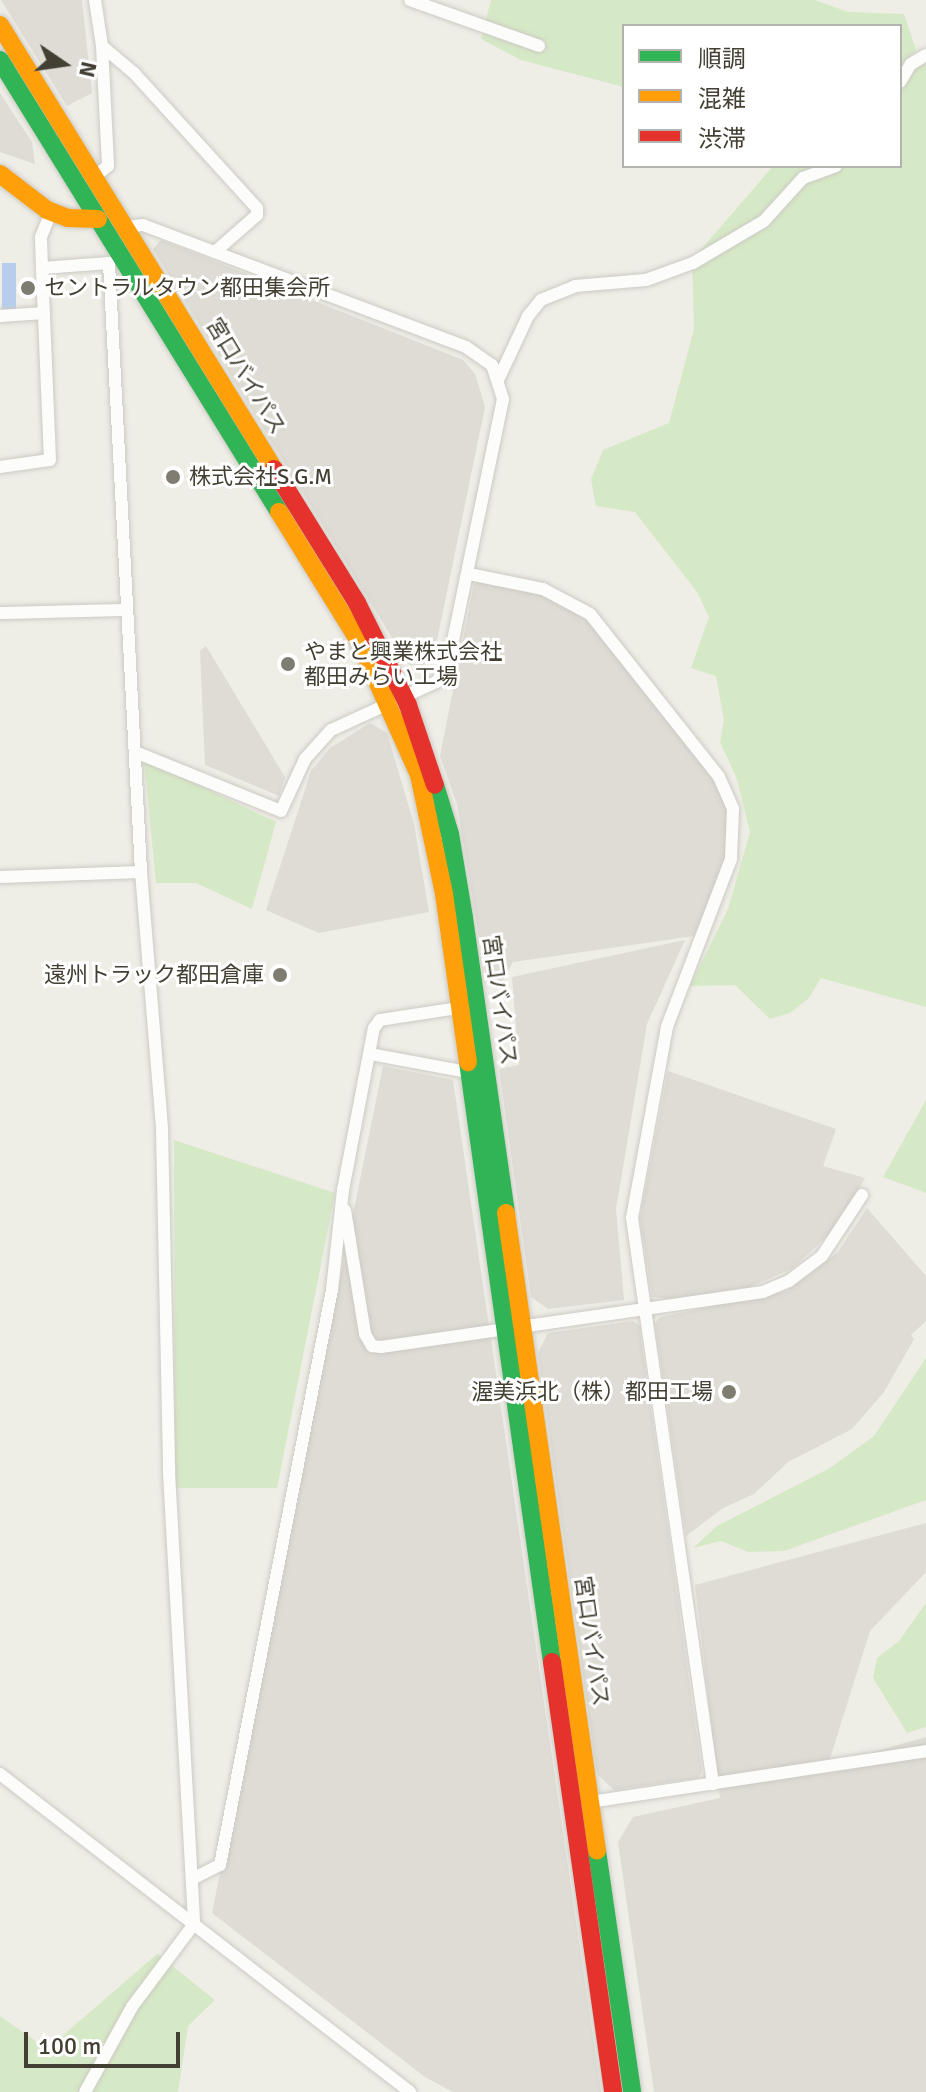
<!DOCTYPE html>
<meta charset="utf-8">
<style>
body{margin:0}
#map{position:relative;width:926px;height:2092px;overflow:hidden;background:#eeede6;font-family:Signika,"Noto Sans JP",sans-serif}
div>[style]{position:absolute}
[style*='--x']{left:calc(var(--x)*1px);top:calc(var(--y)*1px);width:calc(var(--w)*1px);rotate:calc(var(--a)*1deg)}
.industrial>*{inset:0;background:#dedcd4}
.green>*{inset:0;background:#d6e9c6}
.water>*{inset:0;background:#b6ceec;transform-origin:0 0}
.roads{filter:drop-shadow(0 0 2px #cccac4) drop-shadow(0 0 2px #cccac4)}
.street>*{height:12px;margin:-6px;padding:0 6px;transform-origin:6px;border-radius:6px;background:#fcfcfb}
.fast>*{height:18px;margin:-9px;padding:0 9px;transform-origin:9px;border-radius:9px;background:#30b455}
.slow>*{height:18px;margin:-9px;padding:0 9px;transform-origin:9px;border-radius:9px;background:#ff9f0a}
.jam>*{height:18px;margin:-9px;padding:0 9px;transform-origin:9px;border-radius:9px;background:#e5322d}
.dots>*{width:22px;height:22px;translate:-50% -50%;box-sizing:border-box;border:4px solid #fff;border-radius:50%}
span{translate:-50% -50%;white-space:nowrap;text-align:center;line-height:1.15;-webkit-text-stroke:6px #fff;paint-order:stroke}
.poi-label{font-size:22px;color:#433f33}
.left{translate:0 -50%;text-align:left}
.right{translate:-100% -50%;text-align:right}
.street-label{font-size:22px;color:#433f33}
.legend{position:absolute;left:622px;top:24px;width:280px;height:144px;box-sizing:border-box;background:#fff;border:2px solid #b4b2ad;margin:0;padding:10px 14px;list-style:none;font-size:24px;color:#433f33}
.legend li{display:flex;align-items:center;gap:16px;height:40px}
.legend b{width:40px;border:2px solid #b4b2ad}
.north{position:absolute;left:24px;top:24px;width:80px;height:80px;-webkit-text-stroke:6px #fff;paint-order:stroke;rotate:103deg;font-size:22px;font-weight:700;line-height:32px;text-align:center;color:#433f33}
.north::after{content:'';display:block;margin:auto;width:28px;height:36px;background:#433f33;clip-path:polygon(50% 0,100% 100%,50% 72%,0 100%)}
.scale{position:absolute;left:24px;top:2032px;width:156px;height:36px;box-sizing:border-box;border:4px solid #433f33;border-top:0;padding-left:10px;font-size:24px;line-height:28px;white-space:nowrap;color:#433f33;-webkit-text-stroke:6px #fff;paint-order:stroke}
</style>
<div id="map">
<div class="industrial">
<i style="clip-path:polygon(1px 0,82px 0,92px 93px,67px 106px)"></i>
<i style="clip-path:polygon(0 93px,32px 142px,35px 164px,0 152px)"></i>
<i style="clip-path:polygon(161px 240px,463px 360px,475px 374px,485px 407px,436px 645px,423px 667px,409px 665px,153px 249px)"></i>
<i style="clip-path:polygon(479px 581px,546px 596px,591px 623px,716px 781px,730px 818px,729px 853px,694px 936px,513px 962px,502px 982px,487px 985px,457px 804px,440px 756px,474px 584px)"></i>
<i style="clip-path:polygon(206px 646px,285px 777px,279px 796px,205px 765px,200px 651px)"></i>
<i style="clip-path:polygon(370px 723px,387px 733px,414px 824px,429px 912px,319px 933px,266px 910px,311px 771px,330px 748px)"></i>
<i style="clip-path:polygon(685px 940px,647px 1024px,616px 1209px,624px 1300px,548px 1309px,531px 1297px,499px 1069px,519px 1065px,512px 977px)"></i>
<i style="clip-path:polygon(383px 1066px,453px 1080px,601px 2092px,453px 2092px,425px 2077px,212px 1913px)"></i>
<i style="clip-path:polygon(668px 1071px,836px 1129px,823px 1166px,865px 1178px,837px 1227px,793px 1268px,750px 1287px,671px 1299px,652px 1297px,640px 1218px)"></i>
<i style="clip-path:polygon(867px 1208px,926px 1276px,926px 1321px,911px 1335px,914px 1339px,884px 1392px,852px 1429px,788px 1462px,754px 1494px,723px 1508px,686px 1536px,655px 1323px,660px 1317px,787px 1291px,838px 1252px)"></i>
<i style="clip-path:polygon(633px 1321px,639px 1325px,702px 1772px,698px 1778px,614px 1790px,597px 1774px,538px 1353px,548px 1333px)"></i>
<i style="clip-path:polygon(926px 1523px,926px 1572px,870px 1631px,828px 1765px,926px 1737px,926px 2092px,654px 2092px,618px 1842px,633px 1817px,720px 1798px,695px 1585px)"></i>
</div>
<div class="green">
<i style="clip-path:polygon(491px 0,815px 0,848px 12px,904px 14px,916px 50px,900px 67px,900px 26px,624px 26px,624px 87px,521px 60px,481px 39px)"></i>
<i style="clip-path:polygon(926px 57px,926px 1007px,821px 978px,809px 998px,790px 1013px,770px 1019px,735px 985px,690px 986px,728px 909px,750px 832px,737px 779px,720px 742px,724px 720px,716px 676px,691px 668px,709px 617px,697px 592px,635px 512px,596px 506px,591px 479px,603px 450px,669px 423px,694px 329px,692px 260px,773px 166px,900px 166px,900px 84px)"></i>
<i style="clip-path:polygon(144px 759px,276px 822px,252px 909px,196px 883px,156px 883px)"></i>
<i style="clip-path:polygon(926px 1100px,926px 1193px,883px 1177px)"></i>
<i style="clip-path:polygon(174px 1140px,335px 1193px,277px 1488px,175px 1488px)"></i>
<i style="clip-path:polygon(926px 1358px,926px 1500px,784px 1551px,748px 1552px,721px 1541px,693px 1548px,717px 1526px,830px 1468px,874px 1436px)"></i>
<i style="clip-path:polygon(926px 1603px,926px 1727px,907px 1733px,873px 1678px,877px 1658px,899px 1641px)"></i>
<i style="clip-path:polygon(157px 1954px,215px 2000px,188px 2026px,178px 2092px,0 2092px,0 2016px,47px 2049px)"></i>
</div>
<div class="water">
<i style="left:2px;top:263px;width:14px;height:46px"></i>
</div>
<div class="roads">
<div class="street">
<i style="--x:95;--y:0;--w:47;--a:81.3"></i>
<i style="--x:102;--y:46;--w:120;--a:87.1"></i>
<i style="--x:108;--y:166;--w:16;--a:142"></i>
<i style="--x:410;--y:0;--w:137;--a:19.6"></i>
<i style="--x:102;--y:46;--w:42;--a:40.2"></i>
<i style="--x:134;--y:73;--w:183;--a:47.7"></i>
<i style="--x:257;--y:208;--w:7;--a:90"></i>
<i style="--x:257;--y:215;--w:55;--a:138.7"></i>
<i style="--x:900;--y:82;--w:21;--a:-59"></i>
<i style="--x:911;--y:64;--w:17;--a:-31"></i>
<i style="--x:128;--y:227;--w:15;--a:-8"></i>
<i style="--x:143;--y:225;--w:345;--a:20.7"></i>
<i style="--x:466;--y:347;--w:32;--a:35"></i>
<i style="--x:492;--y:365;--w:36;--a:72"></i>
<i style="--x:503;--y:399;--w:276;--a:101.7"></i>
<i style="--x:447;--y:669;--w:17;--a:130"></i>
<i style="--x:436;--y:682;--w:115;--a:155.4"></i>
<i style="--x:331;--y:730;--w:39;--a:132"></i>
<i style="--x:305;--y:759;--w:57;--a:114.8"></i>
<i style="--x:281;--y:811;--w:157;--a:-158"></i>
<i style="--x:42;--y:268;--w:31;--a:-92"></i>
<i style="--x:41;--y:237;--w:27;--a:-68"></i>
<i style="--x:0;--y:316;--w:44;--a:-3.9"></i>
<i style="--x:499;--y:378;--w:68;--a:-64.9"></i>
<i style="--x:528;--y:316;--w:21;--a:-51"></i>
<i style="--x:541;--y:300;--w:37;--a:-22"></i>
<i style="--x:575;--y:286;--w:71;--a:-4.8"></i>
<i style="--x:646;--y:280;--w:50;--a:-19.9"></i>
<i style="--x:693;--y:263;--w:82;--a:-30.6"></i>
<i style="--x:764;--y:221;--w:58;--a:-47.8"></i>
<i style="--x:803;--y:178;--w:35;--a:-20"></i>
<i style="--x:0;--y:467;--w:50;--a:-8"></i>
<i style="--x:50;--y:460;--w:192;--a:-92.4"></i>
<i style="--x:42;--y:268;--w:67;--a:-4.3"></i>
<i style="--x:109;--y:263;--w:610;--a:86.99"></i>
<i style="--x:141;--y:872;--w:259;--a:85.3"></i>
<i style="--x:162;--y:1130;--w:343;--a:88.8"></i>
<i style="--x:169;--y:1473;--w:452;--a:86.8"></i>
<i style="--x:194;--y:1924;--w:104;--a:126.8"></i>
<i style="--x:132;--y:2007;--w:97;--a:118.9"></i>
<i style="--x:469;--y:574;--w:76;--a:11.5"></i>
<i style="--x:543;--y:589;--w:53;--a:28"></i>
<i style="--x:590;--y:614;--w:208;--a:51.6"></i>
<i style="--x:719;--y:777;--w:35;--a:66"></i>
<i style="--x:733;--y:809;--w:50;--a:92.3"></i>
<i style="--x:731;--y:859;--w:180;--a:110.9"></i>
<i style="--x:667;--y:1027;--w:194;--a:100.4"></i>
<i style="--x:632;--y:1218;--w:572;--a:81.86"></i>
<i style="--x:0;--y:613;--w:126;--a:-1.4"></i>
<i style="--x:0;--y:877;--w:141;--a:-2"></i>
<i style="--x:370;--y:1054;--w:99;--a:10.5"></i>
<i style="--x:345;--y:1210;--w:126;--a:80.8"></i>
<i style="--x:365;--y:1334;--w:14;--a:60"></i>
<i style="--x:372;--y:1346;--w:9;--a:6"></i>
<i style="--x:381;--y:1347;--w:386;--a:-8.2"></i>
<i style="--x:763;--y:1292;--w:28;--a:-23"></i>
<i style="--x:789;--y:1281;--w:41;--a:-37.1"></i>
<i style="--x:822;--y:1256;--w:73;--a:-56.7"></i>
<i style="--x:0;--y:1774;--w:519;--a:37.8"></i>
<i style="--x:590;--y:1802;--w:340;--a:-8.6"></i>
<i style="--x:194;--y:1878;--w:29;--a:-27"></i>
<i style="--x:220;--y:1865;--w:586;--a:-78.98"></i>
<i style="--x:332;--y:1290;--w:101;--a:-83.7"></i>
<i style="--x:343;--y:1190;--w:165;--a:-79.2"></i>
<i style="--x:374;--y:1028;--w:10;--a:-53"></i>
<i style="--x:380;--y:1020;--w:79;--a:-8.7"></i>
</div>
<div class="fast">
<i style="--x:0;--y:60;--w:531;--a:58.31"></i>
<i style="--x:435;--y:785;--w:51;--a:73"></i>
<i style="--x:450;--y:834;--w:85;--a:80.5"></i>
<i style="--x:464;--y:918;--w:298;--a:81.9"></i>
<i style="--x:468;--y:1062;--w:606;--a:82.03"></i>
<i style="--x:597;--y:1851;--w:244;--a:81.7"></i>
</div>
<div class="slow">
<i style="--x:0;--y:25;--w:522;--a:58.32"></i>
<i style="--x:0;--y:174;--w:59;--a:37.5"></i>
<i style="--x:47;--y:210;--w:22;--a:21"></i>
<i style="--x:68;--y:218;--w:30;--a:2"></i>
<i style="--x:279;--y:512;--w:152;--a:58.2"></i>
<i style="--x:359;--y:641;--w:147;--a:65.9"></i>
<i style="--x:419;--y:775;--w:122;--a:78.1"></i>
<i style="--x:444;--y:894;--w:170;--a:81.9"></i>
<i style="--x:506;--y:1213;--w:644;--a:81.88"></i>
</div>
<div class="jam">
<i style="--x:274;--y:469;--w:158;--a:58.2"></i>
<i style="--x:357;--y:603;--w:114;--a:63.4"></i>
<i style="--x:408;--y:705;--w:84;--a:71.4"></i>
<i style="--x:552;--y:1662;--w:434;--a:81.9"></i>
</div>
</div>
<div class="dots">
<i style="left:28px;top:288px;background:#7f7c72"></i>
<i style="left:173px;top:477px;background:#7f7c72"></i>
<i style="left:288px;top:664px;background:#7f7c72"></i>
<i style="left:280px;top:975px;background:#7f7c72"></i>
<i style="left:729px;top:1392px;background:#7f7c72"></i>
</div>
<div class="poi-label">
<span class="left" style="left:44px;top:288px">セントラルタウン都田集会所</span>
<span class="left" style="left:189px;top:477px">株式会社S.G.M</span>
<span class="left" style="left:304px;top:664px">やまと興業株式会社<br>都田みらい工場</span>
<span class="right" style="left:264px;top:975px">遠州トラック都田倉庫</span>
<span class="right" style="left:713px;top:1392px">渥美浜北（株）都田工場</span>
</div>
<div class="street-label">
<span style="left:246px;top:376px;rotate:59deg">宮口バイパス</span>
<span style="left:500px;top:1000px;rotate:82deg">宮口バイパス</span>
<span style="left:592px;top:1641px;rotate:82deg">宮口バイパス</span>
</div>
<ul class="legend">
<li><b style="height:10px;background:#30b455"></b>順調</li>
<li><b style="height:10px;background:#ff9f0a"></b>混雑</li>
<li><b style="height:10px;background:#e5322d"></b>渋滞</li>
</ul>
<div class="north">N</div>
<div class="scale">100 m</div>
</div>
